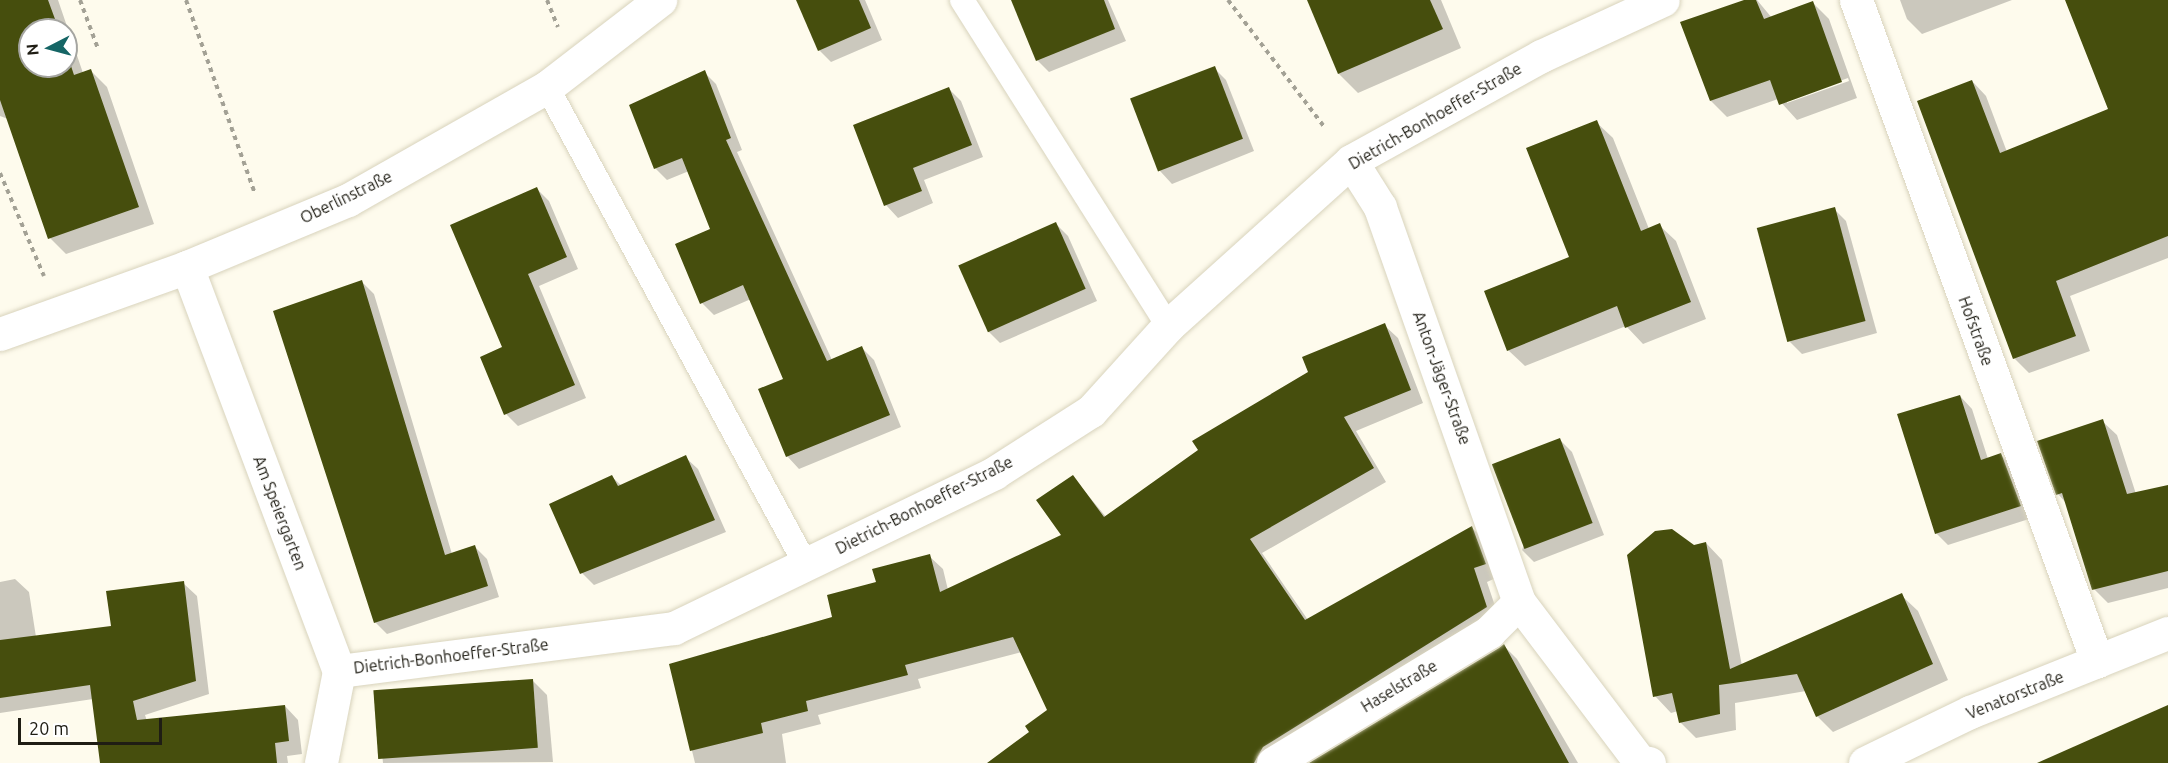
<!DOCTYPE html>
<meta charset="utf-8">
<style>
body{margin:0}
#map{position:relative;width:2168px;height:763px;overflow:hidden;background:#fefbed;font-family:Ubuntu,sans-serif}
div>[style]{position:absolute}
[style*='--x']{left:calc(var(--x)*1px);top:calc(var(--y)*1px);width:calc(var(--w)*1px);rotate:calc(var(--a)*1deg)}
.shadow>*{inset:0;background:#0003}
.building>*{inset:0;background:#464e0d;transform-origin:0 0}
.path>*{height:4px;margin-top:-2px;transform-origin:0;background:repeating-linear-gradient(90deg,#a3a195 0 4.5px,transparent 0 9px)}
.roads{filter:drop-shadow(0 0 2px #d8d3bc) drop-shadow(0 0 2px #d8d3bc)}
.service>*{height:24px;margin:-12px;padding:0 12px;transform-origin:12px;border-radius:12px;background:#fff}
.pedestrian>*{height:33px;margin:-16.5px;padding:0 16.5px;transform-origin:16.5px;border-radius:16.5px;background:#fff}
.minor>*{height:33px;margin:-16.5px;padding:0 16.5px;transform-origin:16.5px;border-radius:16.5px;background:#fff}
.secondary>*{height:33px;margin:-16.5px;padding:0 16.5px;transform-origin:16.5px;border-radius:16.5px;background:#fff}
span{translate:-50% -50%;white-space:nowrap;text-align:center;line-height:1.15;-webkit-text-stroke:6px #fff;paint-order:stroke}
.street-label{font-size:16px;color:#1f1d14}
.north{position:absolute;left:18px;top:18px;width:60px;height:60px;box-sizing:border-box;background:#fff;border:2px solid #a5a5a1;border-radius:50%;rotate:264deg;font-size:16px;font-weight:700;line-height:24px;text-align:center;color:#1f1d14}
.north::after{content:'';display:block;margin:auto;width:21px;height:27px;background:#156565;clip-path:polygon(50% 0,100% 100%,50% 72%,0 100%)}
.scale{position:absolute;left:18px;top:718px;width:144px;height:27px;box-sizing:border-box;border:3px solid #1f1d14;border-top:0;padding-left:8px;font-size:18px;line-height:21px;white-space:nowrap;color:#1f1d14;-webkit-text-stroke:4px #fff;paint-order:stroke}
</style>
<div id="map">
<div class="shadow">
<i style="clip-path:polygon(evenodd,0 0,58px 0,83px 73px,90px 70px,107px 87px,154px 224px,66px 254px,50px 238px,8px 119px,0 116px,0 0,30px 30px,66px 30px,66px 66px,30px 66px,30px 30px)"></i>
<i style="clip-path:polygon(797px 0,865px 0,882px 40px,831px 62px,819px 50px)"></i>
<i style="clip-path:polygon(1013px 0,1108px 0,1126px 41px,1049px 72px,1037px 60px)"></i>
<i style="clip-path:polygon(1309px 0,1441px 0,1461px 48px,1358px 93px,1339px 74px)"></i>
<i style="clip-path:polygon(evenodd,1748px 0,1757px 0,1772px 18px,1813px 3px,1829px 19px,1857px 98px,1797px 120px,1778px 99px,1727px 117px,1711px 101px,1748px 0,1848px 78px,1849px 81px,1787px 103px,1787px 100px,1848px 78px)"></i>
<i style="clip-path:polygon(1900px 0,2012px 0,1922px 34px,1907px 19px)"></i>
<i style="clip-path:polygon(2067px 0,2168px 0,2168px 258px,2070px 296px,2090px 351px,2029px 373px,2014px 358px,1972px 81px,1986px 96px,2007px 152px,2110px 110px)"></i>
<i style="clip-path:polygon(1214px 68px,1226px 80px,1254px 151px,1172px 184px,1160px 171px)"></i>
<i style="clip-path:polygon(704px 72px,716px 84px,742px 150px,737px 152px,832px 360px,862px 348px,874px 360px,901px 427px,799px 469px,787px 456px,785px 379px,751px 299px,714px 315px,702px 303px,677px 245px,712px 230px,689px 171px,667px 180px,655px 168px)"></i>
<i style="clip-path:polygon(949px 89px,961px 101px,983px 157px,924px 180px,933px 203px,898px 218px,886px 205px,855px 126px)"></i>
<i style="clip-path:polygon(1596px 122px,1613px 138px,1649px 229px,1659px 225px,1676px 241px,1706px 319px,1643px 344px,1626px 326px,1525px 366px,1508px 350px,1571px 258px)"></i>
<i style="clip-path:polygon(537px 189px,549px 201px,578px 269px,539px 286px,586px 398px,518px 426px,506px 414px,504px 348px)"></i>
<i style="clip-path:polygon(1834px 209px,1846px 221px,1877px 333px,1802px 354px,1790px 342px)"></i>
<i style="clip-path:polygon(1056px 224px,1068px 236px,1097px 301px,1000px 343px,988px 331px)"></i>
<i style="clip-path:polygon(362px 282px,374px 294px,452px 554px,475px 547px,487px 559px,499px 597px,387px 634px,375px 622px)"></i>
<i style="clip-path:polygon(1384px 325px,1398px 338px,1423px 403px,1356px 431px,1386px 482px,1262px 553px,1308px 620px,1472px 528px,1486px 541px,1498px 577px,1487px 582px,1500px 621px,1274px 763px,990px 763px,1031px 732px,1049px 710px,1022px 652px,918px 679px,921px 688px,818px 715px,821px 724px,782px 734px,786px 763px,695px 763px,671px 665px,834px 618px,878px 583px,929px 556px,943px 569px,948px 590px,1064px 536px,1073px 477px,1106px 517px)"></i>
<i style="clip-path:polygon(1960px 396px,1972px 409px,1988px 459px,2001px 455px,2013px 467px,2032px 518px,1948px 545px,1936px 533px)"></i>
<i style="clip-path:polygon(2102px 421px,2117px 435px,2136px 494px,2168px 486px,2168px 588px,2108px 603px,2094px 589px,2066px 503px,2058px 494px)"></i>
<i style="clip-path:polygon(1560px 440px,1572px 452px,1604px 535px,1534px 562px,1522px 550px)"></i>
<i style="clip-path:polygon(685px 457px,698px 469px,726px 532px,594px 585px,582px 573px,612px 477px,622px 486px)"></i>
<i style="clip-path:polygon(1706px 543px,1722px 560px,1742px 666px,1901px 595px,1918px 611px,1948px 680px,1833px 732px,1817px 716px,1806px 691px,1735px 703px,1736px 730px,1696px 738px,1680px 722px,1678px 711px,1671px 713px,1655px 696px,1694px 546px)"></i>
<i style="clip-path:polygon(15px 579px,29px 592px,36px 637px,112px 628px,183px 583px,197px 596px,209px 694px,145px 715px,147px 721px,285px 706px,298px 720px,302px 754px,287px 756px,288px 763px,102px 763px,93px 699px,0 713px,0 582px)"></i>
<i style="clip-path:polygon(1504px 646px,1517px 659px,1578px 763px,1312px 763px)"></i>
<i style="clip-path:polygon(532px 680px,547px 695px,553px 762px,383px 763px,376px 697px)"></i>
</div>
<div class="building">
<i style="clip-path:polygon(0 0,48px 0,59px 30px,30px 30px,30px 66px,66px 66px,66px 51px,74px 75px,91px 69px,139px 207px,48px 239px,0 100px)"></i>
<i style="clip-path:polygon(796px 0,859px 0,871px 28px,818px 51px)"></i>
<i style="clip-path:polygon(1011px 0,1104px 0,1115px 29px,1036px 61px)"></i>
<i style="clip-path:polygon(1307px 0,1430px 0,1443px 29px,1338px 74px)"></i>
<i style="clip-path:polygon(1744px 0,1756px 0,1764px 19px,1813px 1px,1842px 82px,1779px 105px,1770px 80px,1710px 101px,1680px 22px)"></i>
<i style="clip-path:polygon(2065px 0,2168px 0,2168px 236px,2056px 281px,2076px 336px,2013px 359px,1917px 101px,1972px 80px,2000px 153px,2108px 109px)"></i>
<i style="left:1215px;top:66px;width:78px;height:91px;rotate:69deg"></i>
<i style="clip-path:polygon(705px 70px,731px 138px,726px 140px,827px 361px,862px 346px,890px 415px,786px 457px,758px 389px,783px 379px,743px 285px,700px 304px,675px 244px,710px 229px,682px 158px,654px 169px,629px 105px)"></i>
<i style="clip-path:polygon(949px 87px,972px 145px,913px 168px,922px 191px,884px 206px,853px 125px)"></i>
<i style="clip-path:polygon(1597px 120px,1641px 231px,1660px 223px,1691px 302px,1625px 328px,1617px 306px,1507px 351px,1484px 291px,1569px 257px,1526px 148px)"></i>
<i style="clip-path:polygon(537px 187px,567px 257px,528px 274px,575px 385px,504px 415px,480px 357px,502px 347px,450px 225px)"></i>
<i style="left:1835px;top:207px;width:118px;height:81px;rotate:75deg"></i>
<i style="left:1056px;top:222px;width:73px;height:107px;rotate:66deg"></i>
<i style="clip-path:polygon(362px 280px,445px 555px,475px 545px,488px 586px,374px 623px,273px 311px)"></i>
<i style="clip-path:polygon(1385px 323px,1411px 390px,1344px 417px,1374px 468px,1250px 539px,1305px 620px,1472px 526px,1486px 564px,1474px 568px,1487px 607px,1263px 747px,1254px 763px,987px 763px,1029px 732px,1025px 726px,1047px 710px,1013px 637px,905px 665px,908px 675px,806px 701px,808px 711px,761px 723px,763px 733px,690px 751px,669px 664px,832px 617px,827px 595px,876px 582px,872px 569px,930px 554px,940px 592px,1061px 535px,1036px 500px,1073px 475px,1104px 517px,1198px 450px,1192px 441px,1308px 372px,1302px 357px)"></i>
<i style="clip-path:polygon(1960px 395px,1981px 460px,2001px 453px,2021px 506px,1935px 534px,1897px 414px)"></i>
<i style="clip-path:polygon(2103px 419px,2127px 494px,2168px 485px,2168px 571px,2092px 590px,2062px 493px,2056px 495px,2037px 441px)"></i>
<i style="left:1560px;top:438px;width:91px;height:73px;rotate:69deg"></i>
<i style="clip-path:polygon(686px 455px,715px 520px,580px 574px,549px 504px,612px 475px,618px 486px)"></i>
<i style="clip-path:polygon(1672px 529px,1694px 545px,1706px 542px,1730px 669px,1902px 593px,1933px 664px,1816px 717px,1797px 674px,1719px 685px,1720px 714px,1679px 723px,1672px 693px,1653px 697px,1627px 555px,1655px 531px)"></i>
<i style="clip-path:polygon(184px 581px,196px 681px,133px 701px,137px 720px,285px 705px,289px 741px,275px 743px,277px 763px,100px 763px,90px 685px,0 698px,0 640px,111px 626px,106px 591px)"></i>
<i style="clip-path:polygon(1504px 644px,1569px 763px,1309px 763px,1499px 648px)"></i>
<i style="left:533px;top:679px;width:69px;height:160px;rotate:86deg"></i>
<i style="clip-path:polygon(2168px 705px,2168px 763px,2037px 763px,2134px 720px)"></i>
</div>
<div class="path">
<i style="--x:80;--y:0;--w:52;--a:69.8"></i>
<i style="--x:186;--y:0;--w:206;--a:70.4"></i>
<i style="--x:547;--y:0;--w:29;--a:68"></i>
<i style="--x:1228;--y:0;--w:161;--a:52.8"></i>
<i style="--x:0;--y:173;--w:112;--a:66.9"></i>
</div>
<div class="roads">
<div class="service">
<i style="--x:962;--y:0;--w:386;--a:57.7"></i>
<i style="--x:547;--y:87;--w:544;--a:61.55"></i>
</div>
<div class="pedestrian">
<i style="--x:1519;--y:602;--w:201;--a:52.9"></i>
<i style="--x:1640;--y:762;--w:9;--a:6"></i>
</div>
<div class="minor">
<i style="--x:1856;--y:0;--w:704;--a:69.97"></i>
<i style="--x:187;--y:267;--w:432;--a:69.4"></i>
<i style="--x:339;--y:671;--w:94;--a:101.1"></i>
<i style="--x:0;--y:334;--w:199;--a:-19.7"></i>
<i style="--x:187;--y:267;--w:174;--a:-22.6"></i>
<i style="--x:348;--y:200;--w:229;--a:-29.6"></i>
<i style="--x:547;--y:87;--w:143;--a:-37.6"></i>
<i style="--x:339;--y:671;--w:338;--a:-7.3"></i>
<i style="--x:674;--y:628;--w:356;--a:-25.8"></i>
<i style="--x:994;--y:473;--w:115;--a:-32.6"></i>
<i style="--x:1091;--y:411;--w:115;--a:-47.8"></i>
<i style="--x:1168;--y:326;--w:246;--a:-42"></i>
<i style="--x:1351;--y:161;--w:217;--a:-28.9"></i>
<i style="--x:1541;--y:56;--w:134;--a:-24.7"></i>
<i style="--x:1273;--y:763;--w:253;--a:-31.2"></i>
<i style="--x:1489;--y:632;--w:42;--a:-45"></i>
<i style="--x:1519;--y:602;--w:419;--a:-109.4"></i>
<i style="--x:1380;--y:207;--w:54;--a:-122.2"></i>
</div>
<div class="secondary">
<i style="--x:1865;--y:763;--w:117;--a:-25.9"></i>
<i style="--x:1970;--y:712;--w:213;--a:-21.8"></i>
</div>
</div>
<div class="street-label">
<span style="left:1435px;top:116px;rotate:-30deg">Dietrich-Bonhoeffer-Straße</span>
<span style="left:346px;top:197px;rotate:-26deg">Oberlinstraße</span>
<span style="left:1976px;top:331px;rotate:70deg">Hofstraße</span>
<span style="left:1442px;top:378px;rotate:70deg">Anton-Jäger-Straße</span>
<span style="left:924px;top:505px;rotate:-27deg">Dietrich-Bonhoeffer-Straße</span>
<span style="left:280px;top:513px;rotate:69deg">Am Speiergarten</span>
<span style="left:451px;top:656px;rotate:-7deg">Dietrich-Bonhoeffer-Straße</span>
<span style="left:1399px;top:686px;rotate:-31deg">Haselstraße</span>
<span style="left:2015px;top:695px;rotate:-22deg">Venatorstraße</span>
</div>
<div class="north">N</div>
<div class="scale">20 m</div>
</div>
